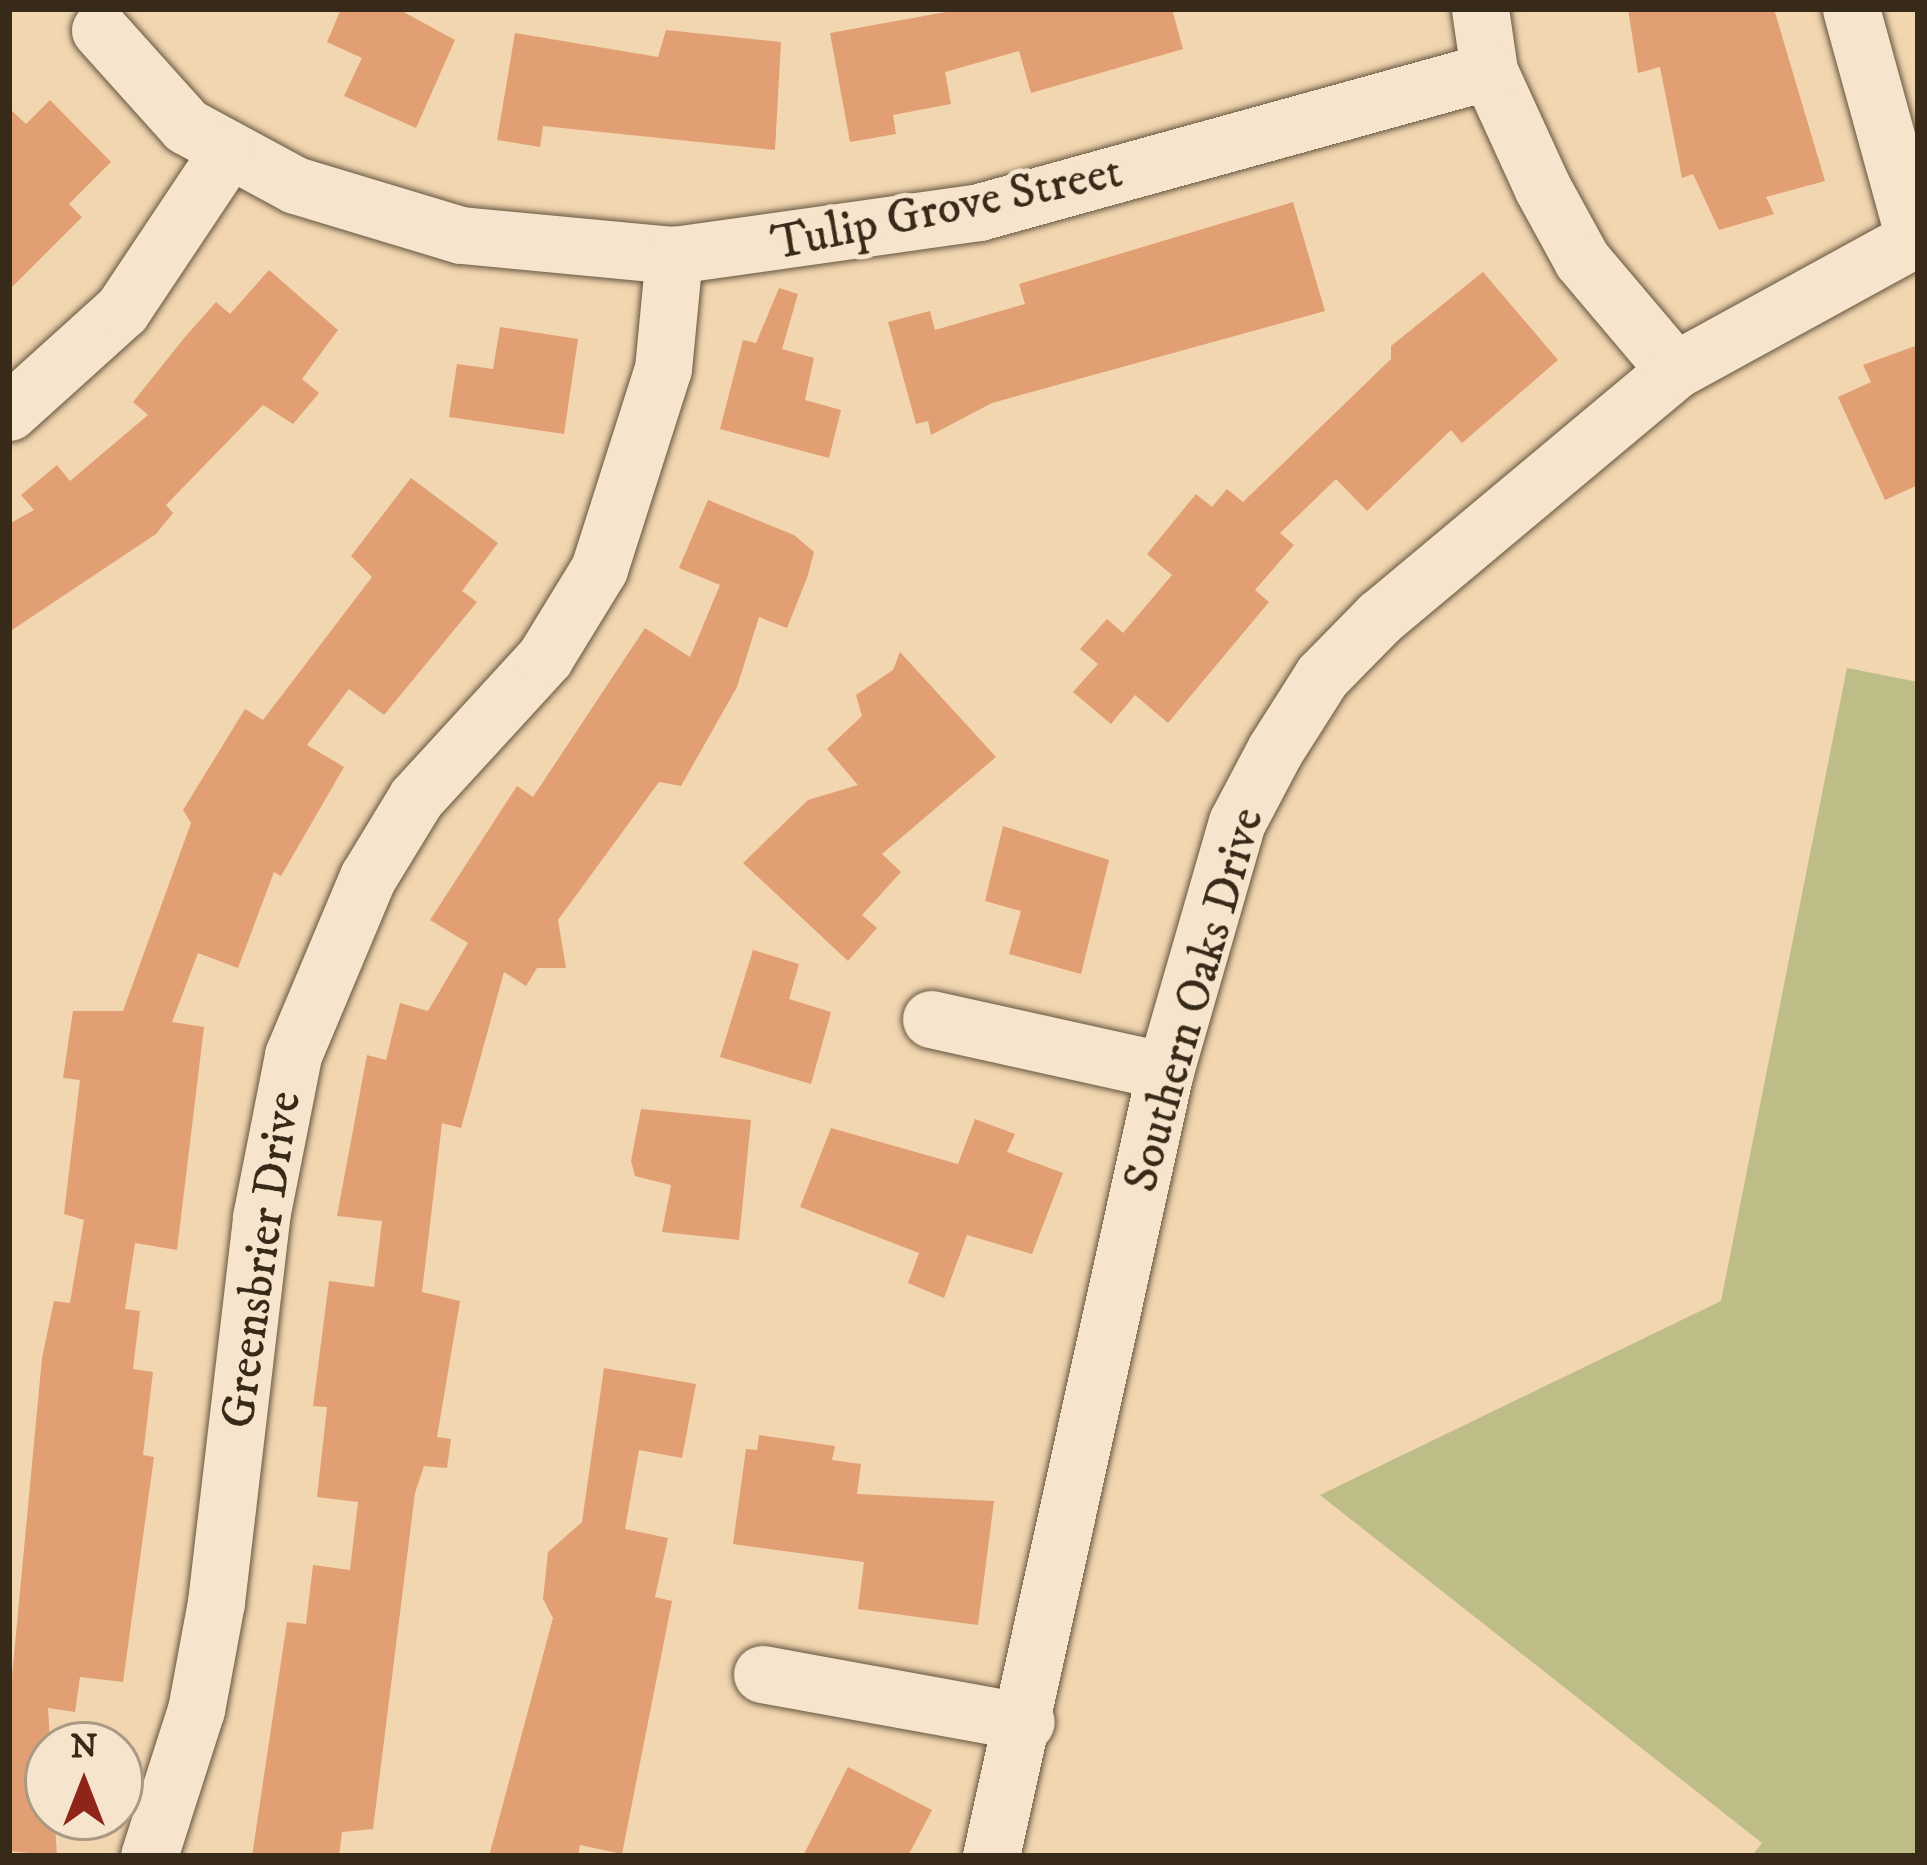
<!DOCTYPE html>
<style>
body{margin:0}
#map{position:relative;width:1927px;height:1865px;overflow:hidden;background:#f1d6b0;font-family:"IM FELL DW Pica",serif}
div>[style]{position:absolute}
[style*='--x']{left:calc(var(--x)*1px);top:calc(var(--y)*1px);width:calc(var(--w)*1px);rotate:calc(var(--a)*1deg)}
.green>*{inset:0;background:#bebd88}
.building>*{inset:0;background:#e29f74}
.roads{filter:drop-shadow(0 0 3px #66553f) drop-shadow(0 0 3px #66553f)}
.minor>*{height:57px;margin:-28.5px;padding:0 28.5px;transform-origin:28.5px;border-radius:28.5px;background:#f6e4cc}
span{translate:-50% -50%;white-space:nowrap;text-align:center;line-height:1.15;-webkit-text-stroke:10px #f6e4cc;paint-order:stroke}
.street-label{font-size:48px;color:#372a19}
.frame{position:absolute;inset:0;border:12px solid #372a19;pointer-events:none}
.north{position:absolute;left:24px;top:1721px;width:120px;height:120px;box-sizing:border-box;background:#f6e4cc;border:3px solid #aa9a84;border-radius:50%;rotate:0deg;font-size:33px;font-weight:700;line-height:48px;text-align:center;color:#372a19}
.north::after{content:'';display:block;margin:auto;width:42px;height:54px;background:#8f2418;clip-path:polygon(50% 0,100% 100%,50% 72%,0 100%)}
</style>
<div id="map">
<div class="green">
<i style="clip-path:polygon(1847px 668px,1918px 682px,1918px 1856px,1752px 1856px,1762px 1843px,1320px 1495px,1721px 1301px)"></i>
</div>
<div class="building">
<i style="clip-path:polygon(341px 9px,398px 9px,455px 40px,416px 128px,344px 96px,362px 58px,327px 42px)"></i>
<i style="clip-path:polygon(962px 9px,1172px 9px,1183px 49px,1031px 93px,1019px 51px,945px 72px,951px 104px,893px 115px,896px 134px,850px 142px,830px 33px)"></i>
<i style="clip-path:polygon(1628px 9px,1774px 9px,1825px 181px,1766px 197px,1774px 214px,1719px 230px,1693px 174px,1682px 178px,1660px 67px,1638px 73px)"></i>
<i style="clip-path:polygon(666px 30px,781px 42px,775px 150px,543px 126px,540px 147px,497px 140px,515px 33px,658px 57px)"></i>
<i style="clip-path:polygon(50px 100px,111px 162px,69px 204px,82px 217px,9px 290px,9px 108px,26px 124px)"></i>
<i style="clip-path:polygon(1293px 202px,1325px 311px,992px 403px,931px 435px,928px 421px,916px 424px,888px 322px,930px 311px,935px 330px,1025px 304px,1019px 284px)"></i>
<i style="clip-path:polygon(269px 270px,338px 330px,302px 379px,319px 393px,293px 424px,263px 405px,166px 505px,173px 513px,156px 534px,9px 632px,9px 524px,34px 510px,21px 495px,57px 465px,70px 481px,148px 415px,133px 402px,185px 337px,216px 302px,230px 314px)"></i>
<i style="clip-path:polygon(1483px 272px,1558px 360px,1462px 443px,1451px 430px,1367px 511px,1336px 479px,1280px 533px,1294px 545px,1255px 590px,1269px 602px,1168px 723px,1135px 695px,1111px 724px,1073px 692px,1098px 664px,1080px 649px,1107px 619px,1123px 633px,1172px 575px,1147px 554px,1196px 494px,1212px 507px,1227px 489px,1243px 502px,1391px 359px,1391px 346px)"></i>
<i style="clip-path:polygon(779px 288px,798px 294px,782px 349px,814px 358px,805px 400px,841px 410px,829px 458px,720px 429px,743px 340px,756px 343px)"></i>
<i style="clip-path:polygon(500px 327px,578px 339px,564px 434px,449px 417px,457px 364px,493px 369px)"></i>
<i style="clip-path:polygon(1918px 345px,1918px 485px,1885px 500px,1838px 397px,1871px 382px,1863px 365px)"></i>
<i style="clip-path:polygon(411px 478px,498px 543px,462px 591px,477px 602px,384px 715px,349px 689px,307px 745px,344px 767px,281px 876px,274px 872px,238px 968px,198px 953px,172px 1022px,204px 1027px,177px 1250px,135px 1243px,125px 1309px,140px 1311px,133px 1369px,153px 1372px,143px 1455px,154px 1457px,123px 1682px,80px 1677px,75px 1712px,48px 1708px,57px 1856px,9px 1851px,9px 1708px,42px 1358px,54px 1301px,70px 1303px,84px 1220px,64px 1214px,80px 1080px,63px 1078px,73px 1011px,123px 1011px,191px 823px,183px 810px,245px 709px,263px 720px,372px 577px,351px 556px)"></i>
<i style="clip-path:polygon(708px 500px,794px 535px,814px 552px,807px 578px,787px 628px,759px 617px,737px 687px,681px 786px,659px 782px,558px 920px,566px 968px,537px 968px,526px 986px,504px 972px,461px 1128px,442px 1123px,422px 1292px,460px 1301px,437px 1437px,451px 1439px,447px 1468px,424px 1466px,415px 1493px,373px 1829px,342px 1832px,339px 1856px,252px 1856px,287px 1622px,306px 1624px,313px 1565px,350px 1570px,358px 1502px,317px 1497px,327px 1407px,313px 1406px,329px 1281px,374px 1287px,382px 1221px,337px 1216px,367px 1055px,386px 1060px,400px 1003px,428px 1011px,468px 943px,430px 920px,517px 786px,533px 797px,645px 628px,690px 657px,720px 585px,679px 568px)"></i>
<i style="clip-path:polygon(900px 652px,996px 757px,882px 854px,901px 872px,862px 915px,877px 928px,848px 961px,743px 863px,808px 800px,858px 785px,827px 749px,862px 716px,856px 695px,893px 670px)"></i>
<i style="clip-path:polygon(1003px 826px,1109px 860px,1081px 974px,1009px 954px,1021px 911px,985px 901px)"></i>
<i style="clip-path:polygon(753px 950px,799px 964px,789px 999px,831px 1012px,811px 1084px,720px 1057px)"></i>
<i style="clip-path:polygon(641px 1109px,751px 1120px,739px 1240px,662px 1232px,671px 1185px,635px 1176px,631px 1161px)"></i>
<i style="clip-path:polygon(975px 1119px,1015px 1134px,1007px 1152px,1063px 1173px,1032px 1254px,967px 1235px,944px 1298px,908px 1283px,919px 1253px,800px 1207px,831px 1128px,958px 1164px)"></i>
<i style="clip-path:polygon(604px 1368px,696px 1384px,682px 1458px,639px 1450px,625px 1529px,668px 1538px,655px 1597px,672px 1601px,622px 1854px,580px 1845px,578px 1856px,489px 1856px,553px 1618px,543px 1599px,548px 1552px,582px 1522px)"></i>
<i style="clip-path:polygon(759px 1435px,835px 1446px,832px 1460px,861px 1464px,857px 1494px,994px 1501px,978px 1625px,858px 1609px,864px 1562px,733px 1544px,746px 1449px,757px 1450px)"></i>
<i style="clip-path:polygon(848px 1767px,932px 1810px,908px 1856px,803px 1856px)"></i>
</div>
<div class="roads">
<div class="minor">
<i style="--x:1480;--y:9;--w:63;--a:81.7"></i>
<i style="--x:1489;--y:71;--w:128;--a:65.4"></i>
<i style="--x:1542;--y:187;--w:83;--a:61.3"></i>
<i style="--x:1582;--y:260;--w:144;--a:49.8"></i>
<i style="--x:1851;--y:9;--w:237;--a:74.6"></i>
<i style="--x:100;--y:30;--w:129;--a:48.1"></i>
<i style="--x:186;--y:126;--w:124;--a:28.4"></i>
<i style="--x:295;--y:185;--w:173;--a:16.8"></i>
<i style="--x:461;--y:235;--w:214;--a:5.4"></i>
<i style="--x:674;--y:255;--w:308;--a:-8"></i>
<i style="--x:979;--y:212;--w:529;--a:-15.45"></i>
<i style="--x:9;--y:412;--w:152;--a:-42.1"></i>
<i style="--x:122;--y:310;--w:187;--a:-56.3"></i>
<i style="--x:931;--y:1019;--w:240;--a:12.5"></i>
<i style="--x:762;--y:1674;--w:268;--a:10.3"></i>
<i style="--x:149;--y:1856;--w:153;--a:-72.2"></i>
<i style="--x:196;--y:1710;--w:110;--a:-79.5"></i>
<i style="--x:216;--y:1602;--w:388;--a:-83.3"></i>
<i style="--x:261;--y:1217;--w:165;--a:-78.8"></i>
<i style="--x:293;--y:1055;--w:193;--a:-67.2"></i>
<i style="--x:368;--y:877;--w:92;--a:-58.7"></i>
<i style="--x:416;--y:798;--w:191;--a:-47.5"></i>
<i style="--x:545;--y:657;--w:103;--a:-58.5"></i>
<i style="--x:599;--y:569;--w:210;--a:-72.3"></i>
<i style="--x:663;--y:369;--w:115;--a:-84.5"></i>
<i style="--x:991;--y:1856;--w:804;--a:-77.5"></i>
<i style="--x:1165;--y:1071;--w:259;--a:-73.9"></i>
<i style="--x:1237;--y:822;--w:81;--a:-62.2"></i>
<i style="--x:1275;--y:750;--w:88;--a:-57.6"></i>
<i style="--x:1322;--y:676;--w:83;--a:-45.5"></i>
<i style="--x:1380;--y:617;--w:385;--a:-39.9"></i>
<i style="--x:1675;--y:370;--w:277;--a:-28.7"></i>
</div>
</div>
<div class="street-label">
<span style="left:947px;top:209px;rotate:-12deg">Tulip Grove Street</span>
<span style="left:1195px;top:1000px;rotate:-74deg">Southern Oaks Drive</span>
<span style="left:262px;top:1260px;rotate:-82deg">Greensbrier Drive</span>
</div>
<div class="frame"></div>
<div class="north">N</div>
</div>
